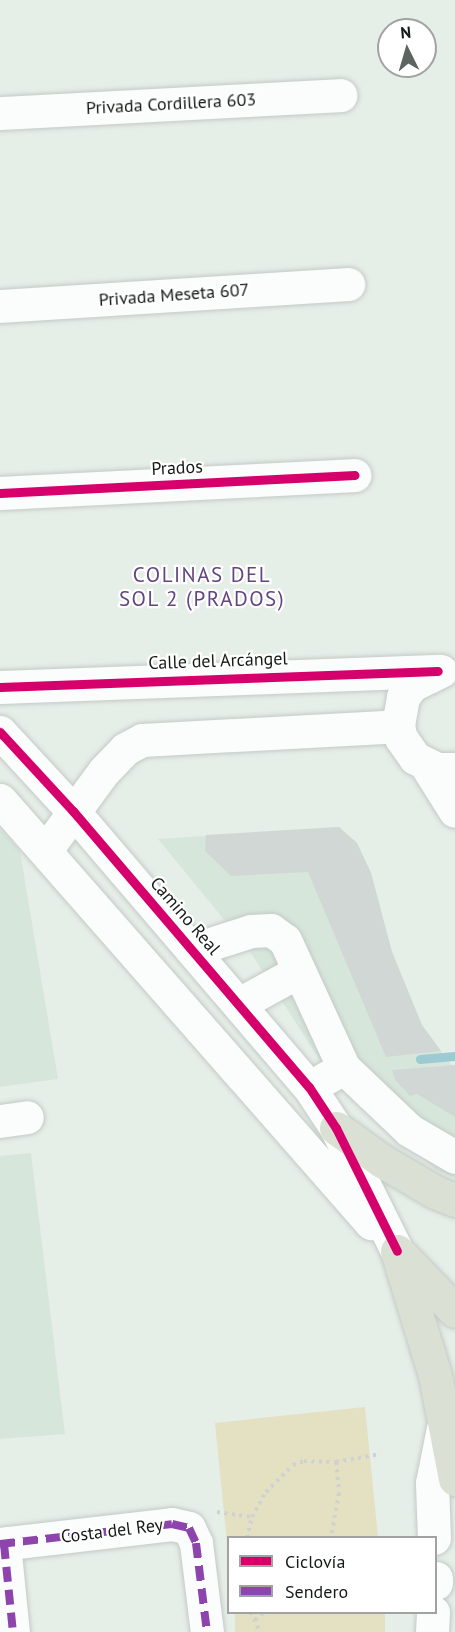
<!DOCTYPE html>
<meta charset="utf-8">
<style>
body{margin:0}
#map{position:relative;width:455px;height:1632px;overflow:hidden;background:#e6eee8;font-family:"PT Sans",sans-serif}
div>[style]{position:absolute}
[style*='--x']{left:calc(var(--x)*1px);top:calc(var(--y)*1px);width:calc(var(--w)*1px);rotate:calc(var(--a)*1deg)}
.built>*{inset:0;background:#d7e6db}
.green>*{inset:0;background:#e4e0c2;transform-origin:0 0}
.stream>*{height:9px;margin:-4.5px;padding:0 4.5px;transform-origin:4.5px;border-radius:4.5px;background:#9ccbd4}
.building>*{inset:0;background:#d1d7d4}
.path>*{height:4px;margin-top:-2px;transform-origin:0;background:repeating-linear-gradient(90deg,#cfd2d0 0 3px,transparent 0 7.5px)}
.roads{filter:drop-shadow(0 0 2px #c4cac6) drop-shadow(0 0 2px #c4cac6)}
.minor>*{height:33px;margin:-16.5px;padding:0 16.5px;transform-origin:16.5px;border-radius:16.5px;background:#fbfcfc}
.highway>*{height:33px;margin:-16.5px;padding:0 16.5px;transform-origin:16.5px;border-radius:16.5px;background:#dbe0d4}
.quiet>*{height:8px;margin-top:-4px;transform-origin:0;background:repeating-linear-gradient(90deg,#8e44ad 0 15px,transparent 0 23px)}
.cycleway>*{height:9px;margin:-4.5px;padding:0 4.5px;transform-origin:4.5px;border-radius:4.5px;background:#d6006c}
span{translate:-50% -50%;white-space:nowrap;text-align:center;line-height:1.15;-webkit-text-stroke:4.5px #fff;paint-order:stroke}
.street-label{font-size:18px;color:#151a16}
.quarter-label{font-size:21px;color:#624581;letter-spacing:1.5px}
.legend{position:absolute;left:227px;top:1536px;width:210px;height:78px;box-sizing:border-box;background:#fff;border:2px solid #a1a3a2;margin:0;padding:8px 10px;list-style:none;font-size:18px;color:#151a16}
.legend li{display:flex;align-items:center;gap:12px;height:30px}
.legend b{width:30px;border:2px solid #a1a3a2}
.north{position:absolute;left:377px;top:18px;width:60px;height:60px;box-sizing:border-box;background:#fff;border:2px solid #a1a3a2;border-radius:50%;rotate:355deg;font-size:16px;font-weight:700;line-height:24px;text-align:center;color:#151a16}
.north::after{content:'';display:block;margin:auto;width:21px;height:27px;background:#5e6460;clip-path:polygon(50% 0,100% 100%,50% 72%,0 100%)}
</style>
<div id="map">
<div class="built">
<i style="clip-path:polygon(339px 827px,357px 843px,371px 873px,392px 952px,422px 1025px,451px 1065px,455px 1065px,455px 1178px,436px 1170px,334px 1082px,249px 950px,158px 839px)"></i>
<i style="clip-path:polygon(0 829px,20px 851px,58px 1079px,0 1087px)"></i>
<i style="clip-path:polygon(31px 1153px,65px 1434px,0 1439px,0 1156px)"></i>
</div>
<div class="green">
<i style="clip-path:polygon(365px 1407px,378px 1537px,228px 1538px,228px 1552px,215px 1423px)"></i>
<i style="left:235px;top:1613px;width:150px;height:19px"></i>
</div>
<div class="stream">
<i style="--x:420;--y:1059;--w:35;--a:-5"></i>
</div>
<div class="building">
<i style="clip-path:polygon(339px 827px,357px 843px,371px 873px,392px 952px,422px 1025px,441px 1051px,386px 1057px,308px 872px,231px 876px,205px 851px,206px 835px)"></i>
<i style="clip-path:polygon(455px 1065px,455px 1117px,417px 1094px,410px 1096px,395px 1080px,392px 1070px)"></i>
</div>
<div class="path">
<i style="--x:336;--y:1462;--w:45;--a:-10.3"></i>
<i style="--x:217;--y:1512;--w:35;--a:8"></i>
<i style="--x:247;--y:1538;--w:22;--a:-77"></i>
<i style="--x:252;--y:1517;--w:29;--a:-61"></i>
<i style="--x:266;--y:1492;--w:38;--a:-45"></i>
<i style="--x:293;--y:1465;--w:12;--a:-20"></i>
<i style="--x:304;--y:1461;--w:32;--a:2"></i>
<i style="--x:336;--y:1462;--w:31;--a:84"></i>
<i style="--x:339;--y:1493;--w:46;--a:100.1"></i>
<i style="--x:251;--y:1612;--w:22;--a:66"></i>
<i style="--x:255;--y:1620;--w:13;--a:-39"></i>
</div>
<div class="roads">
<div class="minor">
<i style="--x:0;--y:113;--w:341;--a:-3"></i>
<i style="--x:0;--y:306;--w:349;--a:-3.6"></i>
<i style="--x:0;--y:493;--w:355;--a:-2.9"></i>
<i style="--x:441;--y:671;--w:32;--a:154"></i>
<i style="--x:412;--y:685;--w:15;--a:127"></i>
<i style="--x:403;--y:697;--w:29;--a:100"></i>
<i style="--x:398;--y:726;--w:12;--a:76"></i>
<i style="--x:401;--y:738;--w:24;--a:55"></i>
<i style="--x:415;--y:758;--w:25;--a:26"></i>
<i style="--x:438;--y:769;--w:17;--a:0"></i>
<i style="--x:0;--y:687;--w:438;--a:-2.1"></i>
<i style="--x:0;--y:732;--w:108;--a:47.3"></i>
<i style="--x:73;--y:811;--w:363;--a:49.5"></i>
<i style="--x:309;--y:1087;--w:49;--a:56.6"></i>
<i style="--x:336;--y:1128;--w:137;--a:63.6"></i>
<i style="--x:426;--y:765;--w:54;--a:57.8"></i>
<i style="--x:0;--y:800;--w:563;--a:48.75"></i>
<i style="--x:45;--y:851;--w:99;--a:-53.6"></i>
<i style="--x:104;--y:771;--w:30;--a:-46"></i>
<i style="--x:125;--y:749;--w:19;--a:-28"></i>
<i style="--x:142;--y:740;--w:256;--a:-3.1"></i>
<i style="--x:192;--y:950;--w:62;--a:-17.9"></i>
<i style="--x:251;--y:931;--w:20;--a:-3"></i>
<i style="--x:271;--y:930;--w:17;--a:36"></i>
<i style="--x:285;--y:940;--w:141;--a:65.3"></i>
<i style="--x:239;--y:1004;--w:68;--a:-28.8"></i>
<i style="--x:324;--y:1079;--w:23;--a:-29"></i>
<i style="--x:344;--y:1068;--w:90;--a:43.6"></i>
<i style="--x:409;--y:1130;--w:53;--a:30.4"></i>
<i style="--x:0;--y:1121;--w:27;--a:-8"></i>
<i style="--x:434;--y:1538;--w:55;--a:-92.1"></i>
<i style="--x:432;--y:1483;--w:56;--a:-78.7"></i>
<i style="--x:0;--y:1544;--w:173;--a:-6.6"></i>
<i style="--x:172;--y:1524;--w:17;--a:13"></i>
<i style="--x:189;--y:1528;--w:17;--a:65"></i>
<i style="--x:196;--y:1543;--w:90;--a:83"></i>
<i style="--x:4;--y:1544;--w:88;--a:84.2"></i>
<i style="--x:436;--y:1578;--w:5;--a:90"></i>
<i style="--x:432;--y:1632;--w:20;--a:-87"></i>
</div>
<div class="highway">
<i style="--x:336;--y:1128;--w:57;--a:35.7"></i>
<i style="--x:382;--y:1161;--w:61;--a:30.3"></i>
<i style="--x:435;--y:1192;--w:22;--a:22"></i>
<i style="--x:397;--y:1251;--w:130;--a:73"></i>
<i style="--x:435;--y:1375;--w:106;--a:79.1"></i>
<i style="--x:402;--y:1256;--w:76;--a:46.1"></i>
</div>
</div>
<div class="quiet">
<i style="--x:0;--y:1544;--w:173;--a:-6.6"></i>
<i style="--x:172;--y:1524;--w:17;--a:13"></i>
<i style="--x:189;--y:1528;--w:17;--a:65"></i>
<i style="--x:196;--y:1543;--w:90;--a:83"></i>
<i style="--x:4;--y:1544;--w:88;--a:84.2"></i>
</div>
<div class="cycleway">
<i style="--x:0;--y:493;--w:355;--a:-2.9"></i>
<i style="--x:0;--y:687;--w:438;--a:-2.1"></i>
<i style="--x:0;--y:732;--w:108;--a:47.3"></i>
<i style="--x:73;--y:811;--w:363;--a:49.5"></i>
<i style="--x:309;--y:1087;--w:49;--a:56.6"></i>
<i style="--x:336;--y:1128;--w:137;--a:63.6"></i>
</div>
<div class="street-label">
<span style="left:171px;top:104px;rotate:-3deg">Privada Cordillera 603</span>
<span style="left:174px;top:295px;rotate:-4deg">Privada Meseta 607</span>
<span style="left:177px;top:468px;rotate:-3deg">Prados</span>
<span style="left:218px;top:661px;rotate:-2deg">Calle del Arcángel</span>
<span style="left:185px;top:916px;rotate:49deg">Camino Real</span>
<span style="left:112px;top:1531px;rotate:-7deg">Costa del Rey</span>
</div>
<div class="quarter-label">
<span style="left:202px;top:587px">COLINAS DEL<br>SOL 2 (PRADOS)</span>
</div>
<ul class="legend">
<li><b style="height:8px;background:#d6006c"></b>Ciclovía</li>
<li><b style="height:8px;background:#8e44ad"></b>Sendero</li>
</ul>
<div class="north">N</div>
</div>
